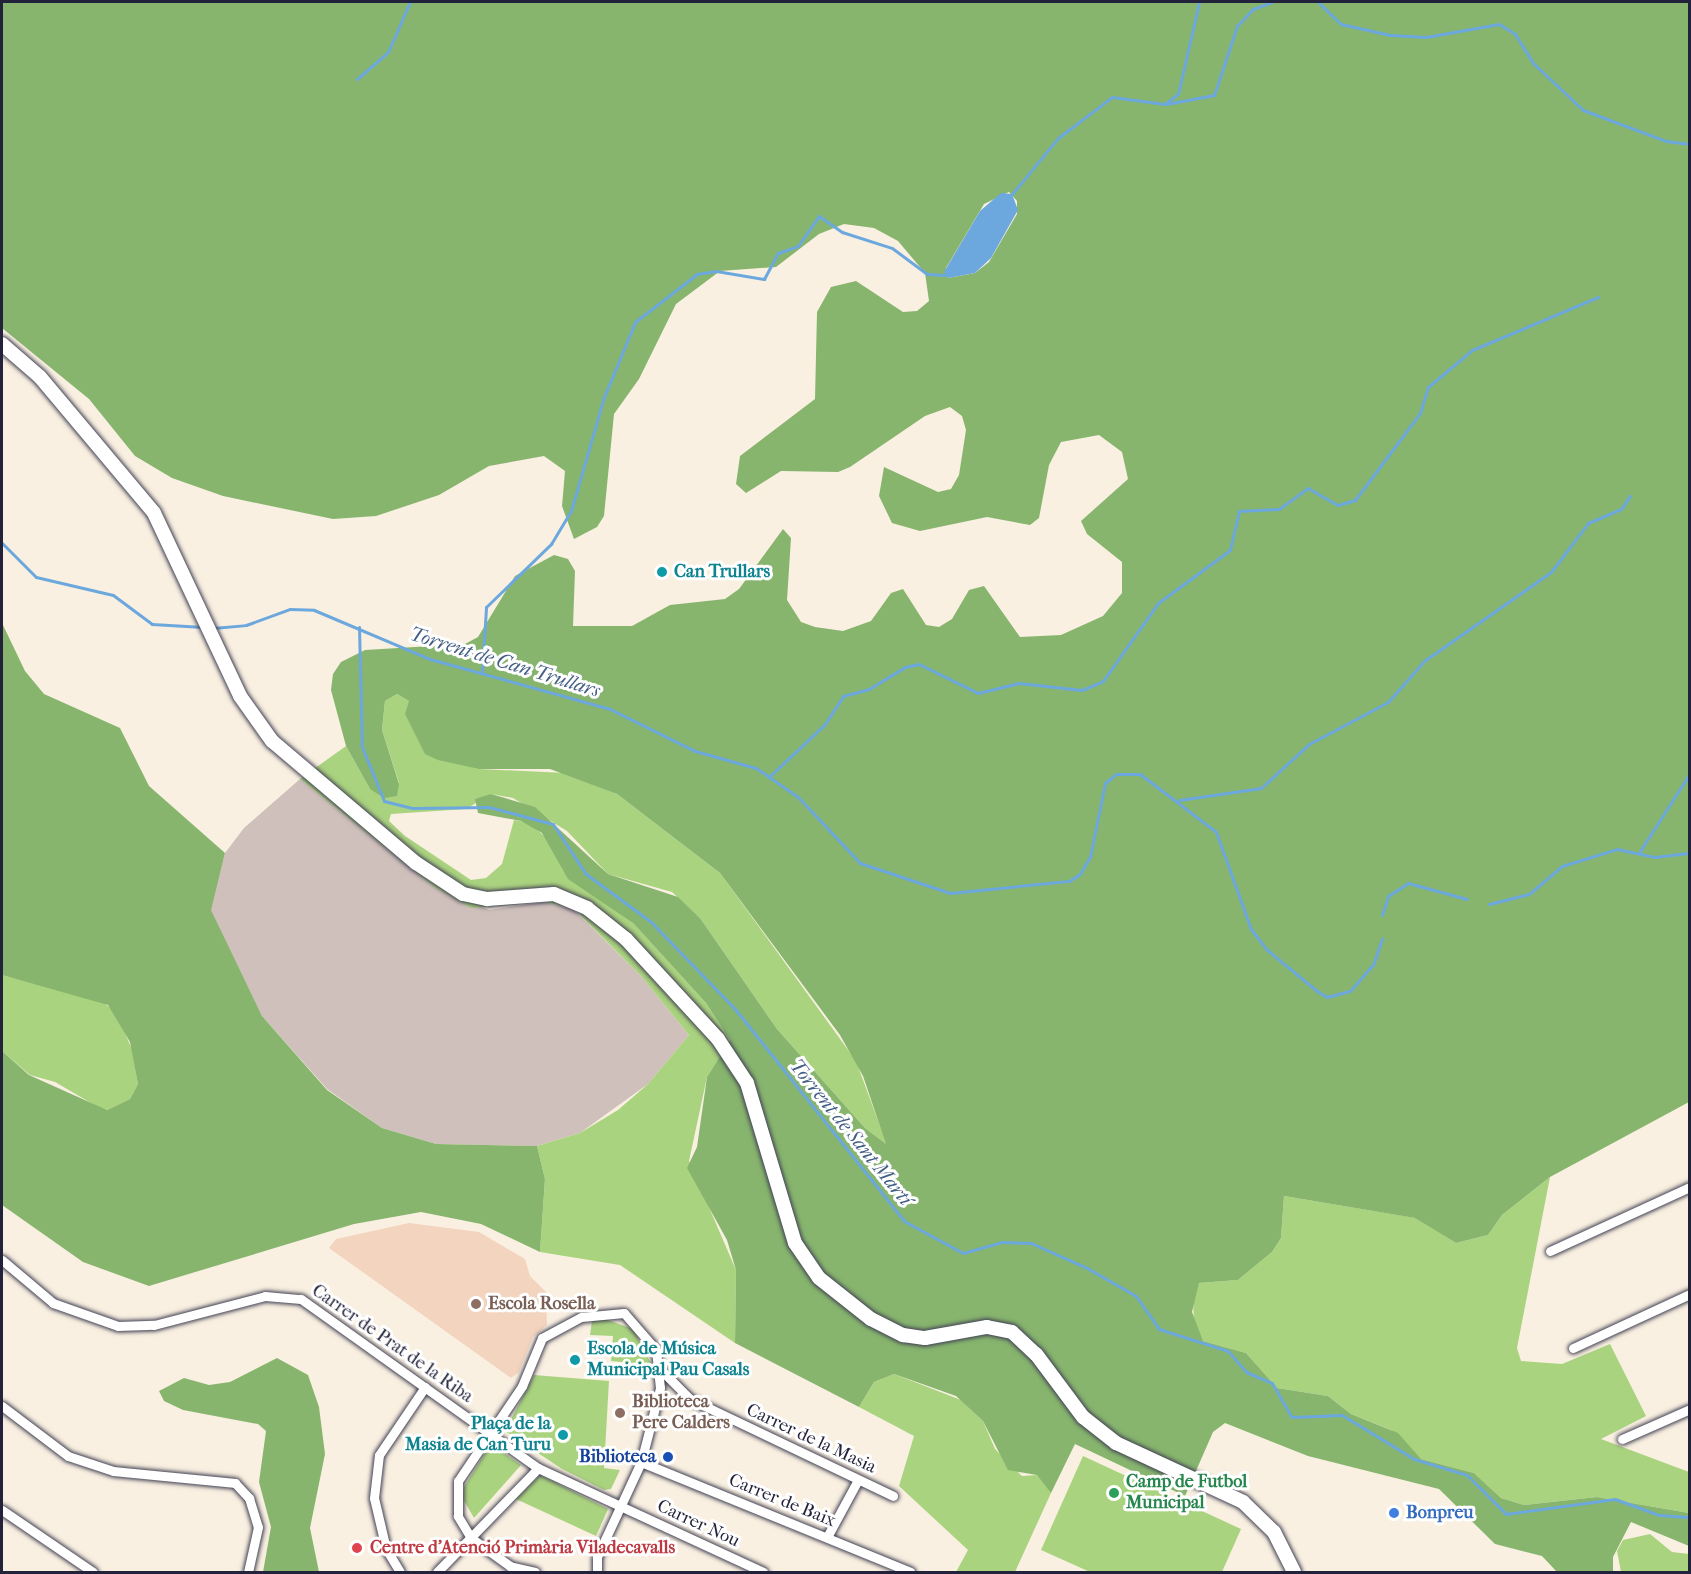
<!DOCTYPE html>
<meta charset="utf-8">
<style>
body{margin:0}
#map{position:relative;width:1691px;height:1574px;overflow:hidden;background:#f9f0e1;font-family:"IM FELL French Canon",serif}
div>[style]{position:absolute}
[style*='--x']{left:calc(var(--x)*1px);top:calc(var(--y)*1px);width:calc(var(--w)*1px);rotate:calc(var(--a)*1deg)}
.built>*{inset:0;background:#f3d4bf}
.industrial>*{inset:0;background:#cfc0bb}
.green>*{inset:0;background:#aad37f}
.forest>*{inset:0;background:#87b56e}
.water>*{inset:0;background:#6ca8dd}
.stream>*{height:3px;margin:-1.5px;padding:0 1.5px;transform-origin:1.5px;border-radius:1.5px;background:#6ca8dd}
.roads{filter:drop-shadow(0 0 2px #424154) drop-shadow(0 0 2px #424154)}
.street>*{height:9px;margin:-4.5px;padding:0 4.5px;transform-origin:4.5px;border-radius:4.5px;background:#fff}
.secondary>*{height:14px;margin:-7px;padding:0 7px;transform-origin:7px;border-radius:7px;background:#fff}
.dots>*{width:16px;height:16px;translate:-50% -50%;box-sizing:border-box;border:3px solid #fff;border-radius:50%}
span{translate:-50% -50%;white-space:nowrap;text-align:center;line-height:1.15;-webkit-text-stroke:6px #fff;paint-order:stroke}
.culture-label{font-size:18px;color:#0d838f;font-weight:700}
.left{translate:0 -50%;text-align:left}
.right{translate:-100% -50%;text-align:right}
.education-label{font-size:18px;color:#785e54;font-weight:700}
.street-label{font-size:18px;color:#22223b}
.transit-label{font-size:18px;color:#164399;font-weight:700}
.leisure-label{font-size:18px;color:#27864d;font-weight:700}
.shop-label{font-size:18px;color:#366cbe;font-weight:700}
.health-label{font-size:18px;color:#be3a42;font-weight:700}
.water-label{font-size:20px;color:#435e84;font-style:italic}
.frame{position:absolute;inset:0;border:3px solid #22223b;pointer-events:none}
</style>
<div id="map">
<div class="built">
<i style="clip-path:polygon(409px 1223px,479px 1232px,525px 1259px,530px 1276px,546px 1292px,547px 1325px,533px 1337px,519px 1372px,511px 1378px,329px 1248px,336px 1239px)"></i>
</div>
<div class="industrial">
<i style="clip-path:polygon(300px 779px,434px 887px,489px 910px,544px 902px,572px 908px,641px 976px,689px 1035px,648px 1084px,580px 1133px,537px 1146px,436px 1144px,382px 1128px,327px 1089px,262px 1016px,210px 910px,225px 853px,244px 828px)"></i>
</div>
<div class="green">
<i style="clip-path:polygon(397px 694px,409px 701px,426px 754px,479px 769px,565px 773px,617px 794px,720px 873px,856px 1061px,887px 1145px,865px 1128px,777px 1029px,700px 918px,672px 892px,608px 874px,567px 831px,513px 798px,491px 794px,466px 809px,391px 814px,389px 821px,405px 836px,471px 880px,486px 878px,502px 864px,514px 820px,529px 823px,549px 840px,563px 870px,633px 923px,706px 1003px,730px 1040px,707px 1077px,689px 1161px,736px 1270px,735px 1343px,620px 1265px,540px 1252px,545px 1179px,537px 1146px,580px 1133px,618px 1110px,648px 1084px,689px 1035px,641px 976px,573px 908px,544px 902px,471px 908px,434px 887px,300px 779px,346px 746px,370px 789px,399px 783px,382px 730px,385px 701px)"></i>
<i style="clip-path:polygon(2px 975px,101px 1001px,115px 1011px,132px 1049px,138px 1084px,130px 1099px,107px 1110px,98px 1107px,55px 1082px,30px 1075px,2px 1051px)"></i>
<i style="clip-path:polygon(1550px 1177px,1517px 1348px,1521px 1361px,1562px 1364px,1610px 1344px,1646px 1416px,1601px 1439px,1689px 1472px,1689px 1513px,1597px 1497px,1524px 1505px,1501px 1498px,1474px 1473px,1421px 1459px,1391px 1430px,1351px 1414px,1328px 1396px,1277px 1388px,1246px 1353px,1203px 1341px,1194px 1325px,1193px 1297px,1199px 1283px,1238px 1280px,1272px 1252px,1281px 1238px,1284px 1196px,1416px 1218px,1456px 1243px,1488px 1235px,1502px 1215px)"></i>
<i style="clip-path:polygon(605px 1319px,633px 1329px,652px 1365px,611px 1361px,613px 1336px,590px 1335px,592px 1321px)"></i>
<i style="clip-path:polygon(894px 1374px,961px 1400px,983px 1421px,995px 1449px,1022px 1476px,1037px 1475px,1047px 1486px,1051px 1493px,1015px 1572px,956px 1572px,968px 1550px,899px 1486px,914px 1436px,859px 1407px,874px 1382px)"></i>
<i style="clip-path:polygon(534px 1375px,609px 1381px,604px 1468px,620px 1470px,611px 1489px,604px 1490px,562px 1469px,505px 1431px)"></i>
<i style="clip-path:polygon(491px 1444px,521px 1465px,474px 1518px,463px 1499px,464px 1487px)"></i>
<i style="clip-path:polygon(1083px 1456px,1241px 1529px,1222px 1572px,1090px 1572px,1041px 1550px)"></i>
<i style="clip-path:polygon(540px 1475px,608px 1509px,596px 1536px,516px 1499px)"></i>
<i style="clip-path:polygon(1650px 1534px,1672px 1552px,1689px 1554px,1689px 1572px,1621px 1572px,1617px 1551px,1623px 1540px)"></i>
</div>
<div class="forest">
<i style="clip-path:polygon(evenodd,2px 2px,1689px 2px,1689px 1102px,1550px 1177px,1502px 1215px,1488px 1235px,1456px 1243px,1415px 1218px,1284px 1196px,1281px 1238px,1272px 1252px,1238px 1280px,1199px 1283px,1192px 1312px,1203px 1341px,1246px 1353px,1277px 1388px,1328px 1396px,1351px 1414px,1398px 1433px,1421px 1459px,1474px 1473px,1501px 1498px,1524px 1505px,1597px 1497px,1689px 1513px,1689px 1546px,1631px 1522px,1613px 1557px,1613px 1572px,1557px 1572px,1542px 1556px,1495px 1544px,1439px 1489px,1308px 1456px,1225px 1423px,1213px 1432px,1185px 1496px,1075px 1444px,1051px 1493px,1037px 1475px,1008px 1470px,983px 1421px,956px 1396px,894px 1374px,874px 1382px,859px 1407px,735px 1343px,736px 1270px,727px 1240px,687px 1168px,697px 1147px,707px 1077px,730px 1040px,706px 1003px,633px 923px,568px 879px,542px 833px,521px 821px,478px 813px,475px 799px,491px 794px,535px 807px,608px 874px,678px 897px,700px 918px,777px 1029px,865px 1128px,886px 1144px,863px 1076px,840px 1035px,720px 873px,617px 794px,550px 769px,479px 769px,438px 760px,425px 754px,405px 714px,409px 701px,397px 694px,385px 701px,382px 730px,399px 784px,397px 796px,384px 798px,370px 789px,346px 746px,331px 690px,333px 674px,341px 662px,365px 650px,465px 644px,478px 637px,515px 576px,554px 555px,568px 559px,575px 571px,573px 626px,632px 626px,670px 605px,725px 599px,739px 589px,783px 529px,791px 538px,787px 600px,801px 622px,815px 627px,843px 631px,871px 621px,891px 593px,903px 589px,926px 625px,939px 627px,952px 619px,969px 590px,984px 586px,1020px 637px,1061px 635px,1103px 616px,1122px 593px,1122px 562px,1087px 534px,1081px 521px,1128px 479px,1122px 452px,1099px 435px,1061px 442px,1049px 465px,1039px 518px,1030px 525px,987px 517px,920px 531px,892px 523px,879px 496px,884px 467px,938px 492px,951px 489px,959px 475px,966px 430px,962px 416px,950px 407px,925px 416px,850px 467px,838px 472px,781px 471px,746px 493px,736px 484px,740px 456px,815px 399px,817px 312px,831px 287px,856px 281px,903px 312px,917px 311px,929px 301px,925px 273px,898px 241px,874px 228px,844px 224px,819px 234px,776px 267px,720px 271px,676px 304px,639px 379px,614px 414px,604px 516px,597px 527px,574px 539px,562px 506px,565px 471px,544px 456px,489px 466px,439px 495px,376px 516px,333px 519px,223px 496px,172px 478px,135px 456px,89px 399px,2px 328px,2px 2px,1009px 192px,1017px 201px,1017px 214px,989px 262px,975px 273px,948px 278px,946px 268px,984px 204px,1009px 192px)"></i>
<i style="clip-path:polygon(2px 623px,25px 671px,44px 694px,120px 728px,149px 786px,225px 853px,211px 910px,262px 1016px,327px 1090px,382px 1128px,436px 1144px,537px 1146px,545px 1179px,540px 1252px,481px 1224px,421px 1212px,354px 1224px,149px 1286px,83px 1262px,2px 1205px,2px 1051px,29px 1075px,107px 1110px,130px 1099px,138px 1084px,130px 1042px,108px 1005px,2px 975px)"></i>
<i style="clip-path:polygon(277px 1358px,308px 1375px,319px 1407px,325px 1454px,310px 1528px,319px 1572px,263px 1572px,271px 1527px,259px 1482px,266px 1431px,258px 1424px,183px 1410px,164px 1401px,159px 1391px,184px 1378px,209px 1385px,230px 1382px)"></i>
</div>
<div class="water">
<i style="clip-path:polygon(1001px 193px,1012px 194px,1018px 210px,991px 258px,975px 273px,948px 278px,944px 272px,980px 211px)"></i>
</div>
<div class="stream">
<i style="--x:1318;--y:2;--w:32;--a:44"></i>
<i style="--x:1341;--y:24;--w:50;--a:12.7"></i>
<i style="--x:1390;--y:35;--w:36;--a:3"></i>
<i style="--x:1426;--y:37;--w:74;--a:-10.1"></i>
<i style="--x:1499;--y:24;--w:19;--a:32"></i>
<i style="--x:1515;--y:34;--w:34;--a:58"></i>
<i style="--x:1533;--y:63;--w:69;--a:43.2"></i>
<i style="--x:1583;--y:110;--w:89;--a:20.5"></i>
<i style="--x:1666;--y:141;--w:24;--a:7"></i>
<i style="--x:357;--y:79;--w:41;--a:-41.1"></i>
<i style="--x:388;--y:52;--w:55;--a:-66.3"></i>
<i style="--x:1166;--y:104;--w:49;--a:-10.6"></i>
<i style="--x:1214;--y:95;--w:73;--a:-71.6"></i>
<i style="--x:1237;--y:26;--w:23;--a:-47"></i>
<i style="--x:1253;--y:9;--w:20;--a:-20"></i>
<i style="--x:1012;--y:194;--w:72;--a:-50.6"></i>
<i style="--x:1058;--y:138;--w:68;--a:-37.2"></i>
<i style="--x:1112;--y:97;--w:53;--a:7.5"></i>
<i style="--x:1165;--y:104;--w:16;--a:-38"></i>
<i style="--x:1178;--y:94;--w:94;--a:-77.1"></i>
<i style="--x:2;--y:543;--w:48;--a:45"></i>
<i style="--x:36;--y:577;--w:79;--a:13.2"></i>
<i style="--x:113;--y:595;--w:49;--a:36.6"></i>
<i style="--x:152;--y:624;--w:51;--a:3.4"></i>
<i style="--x:359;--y:627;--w:120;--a:88.6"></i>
<i style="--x:362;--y:747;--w:58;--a:67.8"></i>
<i style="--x:384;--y:801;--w:30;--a:14"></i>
<i style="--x:413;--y:808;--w:76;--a:-0.8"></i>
<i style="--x:489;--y:807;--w:66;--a:14.9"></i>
<i style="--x:553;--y:824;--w:60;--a:56.6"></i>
<i style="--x:586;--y:874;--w:81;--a:36.4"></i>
<i style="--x:651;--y:922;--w:121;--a:46"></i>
<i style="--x:735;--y:1009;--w:271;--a:51.4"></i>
<i style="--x:904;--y:1221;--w:67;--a:28.5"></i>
<i style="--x:963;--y:1253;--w:41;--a:-15.8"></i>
<i style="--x:1002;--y:1242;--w:29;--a:2"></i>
<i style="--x:1031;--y:1243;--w:61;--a:24.1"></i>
<i style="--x:1087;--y:1268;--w:56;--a:29.7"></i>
<i style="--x:1136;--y:1296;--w:40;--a:55.1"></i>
<i style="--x:1159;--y:1329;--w:72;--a:17.7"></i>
<i style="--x:1228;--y:1351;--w:28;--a:49"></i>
<i style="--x:1246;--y:1372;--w:28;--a:23"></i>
<i style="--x:1272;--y:1383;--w:39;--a:60"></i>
<i style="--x:1292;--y:1417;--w:50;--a:-2.3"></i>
<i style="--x:1342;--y:1415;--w:84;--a:31.4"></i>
<i style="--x:1414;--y:1459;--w:55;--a:16.8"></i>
<i style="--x:1467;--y:1475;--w:55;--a:45"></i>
<i style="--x:1506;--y:1514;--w:110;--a:-7.8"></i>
<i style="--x:1615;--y:1499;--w:47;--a:20"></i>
<i style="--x:1659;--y:1515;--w:31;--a:4"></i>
<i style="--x:213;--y:628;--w:33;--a:-5"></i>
<i style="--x:246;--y:625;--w:47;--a:-20"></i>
<i style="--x:290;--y:609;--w:24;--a:2"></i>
<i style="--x:314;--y:610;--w:126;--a:22.9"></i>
<i style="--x:430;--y:659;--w:187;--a:15.5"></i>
<i style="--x:610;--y:709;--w:95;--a:26.3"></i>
<i style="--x:695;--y:751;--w:63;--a:15.6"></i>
<i style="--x:756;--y:768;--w:51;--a:34.6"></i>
<i style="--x:798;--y:797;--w:91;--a:46.8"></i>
<i style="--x:860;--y:863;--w:95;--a:18.4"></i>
<i style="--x:950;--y:893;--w:120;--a:-5.8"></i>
<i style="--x:1069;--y:881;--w:13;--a:-32"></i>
<i style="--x:1080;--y:874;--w:20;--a:-60"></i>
<i style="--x:1090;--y:857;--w:76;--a:-78.5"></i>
<i style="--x:1105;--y:783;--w:14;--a:-39"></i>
<i style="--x:1116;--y:774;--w:24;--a:0"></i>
<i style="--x:1140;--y:774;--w:96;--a:37.3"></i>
<i style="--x:1216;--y:832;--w:103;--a:70.2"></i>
<i style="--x:1251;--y:929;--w:25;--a:53"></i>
<i style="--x:1266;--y:949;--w:66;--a:39.5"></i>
<i style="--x:1317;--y:991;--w:12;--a:31"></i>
<i style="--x:1327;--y:997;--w:24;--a:-15"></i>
<i style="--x:1350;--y:991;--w:35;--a:-49"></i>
<i style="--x:1373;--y:965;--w:28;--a:-71"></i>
<i style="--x:482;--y:673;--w:66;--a:-86.5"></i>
<i style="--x:486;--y:607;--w:91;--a:-44.1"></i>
<i style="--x:551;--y:544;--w:39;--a:-59"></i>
<i style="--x:571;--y:511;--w:119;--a:-73.9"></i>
<i style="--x:604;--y:397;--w:81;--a:-67.5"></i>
<i style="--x:635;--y:322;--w:78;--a:-37.7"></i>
<i style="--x:697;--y:274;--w:19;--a:-9"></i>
<i style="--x:716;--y:271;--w:49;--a:9.5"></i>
<i style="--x:764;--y:279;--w:30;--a:-62"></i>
<i style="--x:778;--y:253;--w:21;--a:-19"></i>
<i style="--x:798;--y:246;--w:37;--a:-55"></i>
<i style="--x:819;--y:216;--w:28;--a:35"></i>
<i style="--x:842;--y:232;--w:52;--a:17.7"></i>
<i style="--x:892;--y:248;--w:44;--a:36.6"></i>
<i style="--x:927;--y:274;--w:18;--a:3"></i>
<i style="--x:769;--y:777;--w:77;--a:-43.4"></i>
<i style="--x:825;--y:724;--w:33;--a:-57"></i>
<i style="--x:843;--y:696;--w:27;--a:-15"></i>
<i style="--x:869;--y:689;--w:42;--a:-31.4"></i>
<i style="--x:905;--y:667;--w:14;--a:-12"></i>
<i style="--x:919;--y:664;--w:66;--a:26.2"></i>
<i style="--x:978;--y:693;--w:42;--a:-13.7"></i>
<i style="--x:1019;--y:683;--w:63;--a:6.3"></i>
<i style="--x:1082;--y:690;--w:23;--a:-23"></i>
<i style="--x:1103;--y:681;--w:95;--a:-54.8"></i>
<i style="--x:1158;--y:603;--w:89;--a:-36.4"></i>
<i style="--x:1230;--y:550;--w:40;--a:-77"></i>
<i style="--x:1239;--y:511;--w:40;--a:-2.9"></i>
<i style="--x:1279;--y:509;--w:36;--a:-36"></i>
<i style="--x:1308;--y:488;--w:34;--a:30"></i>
<i style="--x:1338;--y:505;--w:18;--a:-16"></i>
<i style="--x:1355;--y:500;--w:109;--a:-53.2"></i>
<i style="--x:1420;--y:413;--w:27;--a:-73"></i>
<i style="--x:1428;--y:387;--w:57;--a:-40.1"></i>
<i style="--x:1472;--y:350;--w:137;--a:-22.8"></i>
<i style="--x:1179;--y:800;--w:83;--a:-8.3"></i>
<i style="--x:1261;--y:788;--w:65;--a:-42.5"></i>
<i style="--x:1309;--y:744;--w:89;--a:-28"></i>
<i style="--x:1388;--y:702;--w:55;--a:-48.7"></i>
<i style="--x:1424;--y:661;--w:155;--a:-35"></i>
<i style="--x:1551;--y:572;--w:61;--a:-52.9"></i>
<i style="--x:1588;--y:523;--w:36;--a:-23"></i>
<i style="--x:1621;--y:509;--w:16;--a:-55"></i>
<i style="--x:1640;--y:851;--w:93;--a:-57.3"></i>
<i style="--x:1489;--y:904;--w:41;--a:-14"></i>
<i style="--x:1529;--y:894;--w:43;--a:-40.3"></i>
<i style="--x:1562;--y:866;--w:58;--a:-17.2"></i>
<i style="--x:1617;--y:849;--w:39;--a:12"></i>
<i style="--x:1655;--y:857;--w:35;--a:-7"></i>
<i style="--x:1382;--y:915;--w:20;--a:-72"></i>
<i style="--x:1388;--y:896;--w:24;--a:-33"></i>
<i style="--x:1408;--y:883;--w:61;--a:15.2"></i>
</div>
<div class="roads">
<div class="street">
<i style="--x:1550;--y:1251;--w:154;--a:-24.6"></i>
<i style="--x:2;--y:1260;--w:67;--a:40.1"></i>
<i style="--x:53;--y:1303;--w:69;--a:19.5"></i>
<i style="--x:118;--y:1326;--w:36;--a:-2"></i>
<i style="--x:154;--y:1325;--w:115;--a:-14.6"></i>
<i style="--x:265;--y:1296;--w:36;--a:5"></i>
<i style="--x:301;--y:1299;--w:291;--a:35.5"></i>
<i style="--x:538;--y:1468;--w:248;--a:24.8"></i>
<i style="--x:1573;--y:1348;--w:129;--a:-24.8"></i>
<i style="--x:659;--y:1368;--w:44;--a:45"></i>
<i style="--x:690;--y:1399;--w:225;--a:25.5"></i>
<i style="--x:2;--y:1406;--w:83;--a:37.1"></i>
<i style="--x:68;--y:1456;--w:47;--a:18.4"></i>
<i style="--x:113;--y:1471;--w:123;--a:5.6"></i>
<i style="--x:235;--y:1483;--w:21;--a:47"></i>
<i style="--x:249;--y:1498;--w:30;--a:73"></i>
<i style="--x:258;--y:1527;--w:46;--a:102.5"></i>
<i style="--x:1622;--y:1439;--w:74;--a:-23.8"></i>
<i style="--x:641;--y:1462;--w:291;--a:22.2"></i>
<i style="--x:2;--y:1510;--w:110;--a:34.3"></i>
<i style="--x:827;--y:1537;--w:65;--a:-61.5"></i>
<i style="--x:400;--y:1572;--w:27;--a:-121"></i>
<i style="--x:386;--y:1549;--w:52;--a:-103.2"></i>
<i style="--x:374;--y:1498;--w:43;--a:-83.4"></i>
<i style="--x:379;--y:1455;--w:82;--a:-55.9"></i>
<i style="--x:437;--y:1572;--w:145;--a:-45.8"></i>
<i style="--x:535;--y:1572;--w:26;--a:-167"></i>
<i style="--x:510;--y:1566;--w:48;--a:-144.3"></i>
<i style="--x:471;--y:1538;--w:26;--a:-121"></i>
<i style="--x:458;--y:1516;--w:35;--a:-90"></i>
<i style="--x:458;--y:1481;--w:115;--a:-56"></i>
<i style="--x:522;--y:1386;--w:52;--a:-67.4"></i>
<i style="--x:542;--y:1338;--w:44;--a:-28.3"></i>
<i style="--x:581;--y:1317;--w:43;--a:-5.3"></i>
<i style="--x:624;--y:1313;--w:49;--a:49.1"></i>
<i style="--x:656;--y:1350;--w:38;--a:84"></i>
<i style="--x:660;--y:1388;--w:76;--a:104.4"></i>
<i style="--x:641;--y:1462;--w:105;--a:114.9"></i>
<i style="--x:597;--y:1557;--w:15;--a:90"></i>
</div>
<div class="secondary">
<i style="--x:2;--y:344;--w:50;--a:41"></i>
<i style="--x:40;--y:377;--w:177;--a:50"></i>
<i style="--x:154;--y:513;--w:202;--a:64.8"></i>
<i style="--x:240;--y:696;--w:55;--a:54.6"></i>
<i style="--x:272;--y:741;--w:189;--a:40.3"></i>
<i style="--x:416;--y:863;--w:56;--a:33.4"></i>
<i style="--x:463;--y:894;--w:25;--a:12"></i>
<i style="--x:487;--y:899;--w:67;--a:-4.3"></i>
<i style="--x:554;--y:894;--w:36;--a:23"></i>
<i style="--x:587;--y:908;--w:50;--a:38.5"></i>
<i style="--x:626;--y:939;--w:136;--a:47.4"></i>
<i style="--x:718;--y:1039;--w:53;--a:56.6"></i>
<i style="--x:747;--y:1083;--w:167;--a:73.3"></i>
<i style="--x:795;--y:1243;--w:42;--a:55.6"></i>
<i style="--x:819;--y:1278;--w:66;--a:38.3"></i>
<i style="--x:871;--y:1319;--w:36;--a:27"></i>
<i style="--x:903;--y:1335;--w:22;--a:8"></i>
<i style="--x:925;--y:1338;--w:63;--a:-10.1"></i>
<i style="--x:987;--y:1327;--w:25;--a:11"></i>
<i style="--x:1012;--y:1332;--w:33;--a:43"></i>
<i style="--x:1036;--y:1354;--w:79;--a:53.3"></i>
<i style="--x:1083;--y:1417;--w:42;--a:38.2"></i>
<i style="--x:1116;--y:1443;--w:140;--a:24.9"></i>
<i style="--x:1243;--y:1502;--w:43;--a:44.1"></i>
<i style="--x:1274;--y:1532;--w:45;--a:63.4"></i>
</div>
</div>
<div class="dots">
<i style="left:662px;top:572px;background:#0f9aa8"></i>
<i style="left:476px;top:1304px;background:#8d6e63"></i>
<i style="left:575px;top:1360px;background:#0f9aa8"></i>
<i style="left:620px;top:1413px;background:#8d6e63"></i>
<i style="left:563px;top:1435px;background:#0f9aa8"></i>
<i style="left:668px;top:1457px;background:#1a4fb4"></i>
<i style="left:1114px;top:1493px;background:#2e9e5b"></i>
<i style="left:1394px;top:1513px;background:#3f7fe0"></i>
<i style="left:357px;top:1548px;background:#e0444e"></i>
</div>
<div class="culture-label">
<span class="left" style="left:674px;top:572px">Can Trullars</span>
<span class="left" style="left:587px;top:1360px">Escola de Música<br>Municipal Pau Casals</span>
<span class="right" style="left:551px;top:1435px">Plaça de la<br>Masia de Can Turu</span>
</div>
<div class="education-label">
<span class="left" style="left:488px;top:1304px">Escola Rosella</span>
<span class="left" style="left:632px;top:1413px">Biblioteca<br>Pere Calders</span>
</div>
<div class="street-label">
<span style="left:392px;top:1344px;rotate:35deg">Carrer de Prat de la Riba</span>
<span style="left:811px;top:1439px;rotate:25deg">Carrer de la Masia</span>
<span style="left:782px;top:1501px;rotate:22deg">Carrer de Baix</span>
<span style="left:698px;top:1524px;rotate:25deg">Carrer Nou</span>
</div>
<div class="transit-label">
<span class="right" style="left:656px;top:1457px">Biblioteca</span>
</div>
<div class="leisure-label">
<span class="left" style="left:1126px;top:1493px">Camp de Futbol<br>Municipal</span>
</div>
<div class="shop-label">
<span class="left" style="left:1406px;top:1513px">Bonpreu</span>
</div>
<div class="health-label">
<span class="left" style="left:370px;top:1548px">Centre d'Atenció Primària Viladecavalls</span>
</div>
<div class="water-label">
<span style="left:505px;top:662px;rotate:17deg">Torrent de Can Trullars</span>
<span style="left:851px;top:1132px;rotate:51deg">Torrent de Sant Martí</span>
</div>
<div class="frame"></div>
</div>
